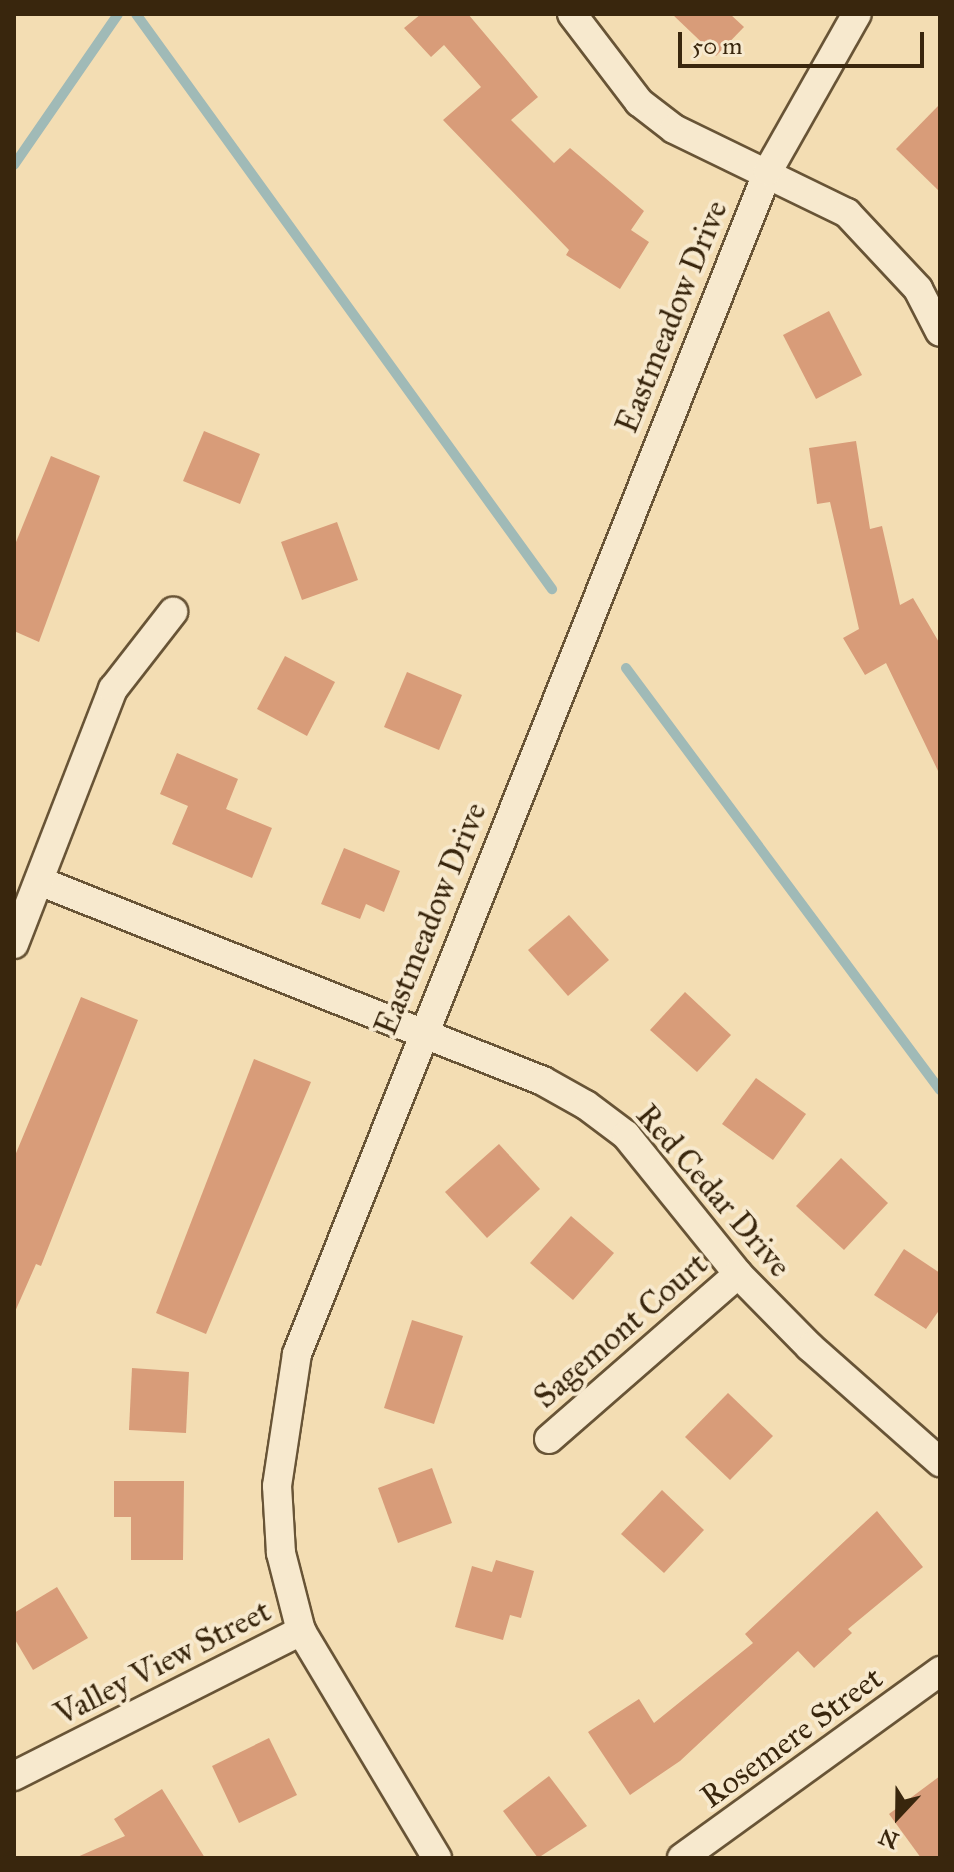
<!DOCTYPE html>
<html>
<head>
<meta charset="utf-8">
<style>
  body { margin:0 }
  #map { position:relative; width:954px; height:1872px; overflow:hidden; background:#f3ddb3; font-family:"IM FELL Great Primer",serif }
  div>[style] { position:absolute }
  .stream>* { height:10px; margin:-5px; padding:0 5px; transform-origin:5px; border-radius:5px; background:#a0bab7 }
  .building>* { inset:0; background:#d89c79 }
  .roads { filter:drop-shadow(2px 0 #685436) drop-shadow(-2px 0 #685436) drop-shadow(0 2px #685436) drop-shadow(0 -2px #685436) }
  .street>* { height:28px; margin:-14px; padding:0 14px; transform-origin:14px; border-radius:14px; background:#f7e9ce }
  span { translate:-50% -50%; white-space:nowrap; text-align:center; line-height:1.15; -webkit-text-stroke:8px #f7e9ce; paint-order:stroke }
  .street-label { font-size:32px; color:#39260d }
  .frame { position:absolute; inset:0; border:16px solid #39260d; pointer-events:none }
  .north { position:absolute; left:858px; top:1776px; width:80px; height:80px; -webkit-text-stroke:6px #f7e9ce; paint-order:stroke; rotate:202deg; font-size:22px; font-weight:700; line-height:32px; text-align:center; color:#39260d }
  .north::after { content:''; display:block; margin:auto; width:28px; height:36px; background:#39260d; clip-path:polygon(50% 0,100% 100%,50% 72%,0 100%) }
  .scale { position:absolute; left:678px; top:32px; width:246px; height:36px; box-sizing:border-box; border:4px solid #39260d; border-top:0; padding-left:10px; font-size:24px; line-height:28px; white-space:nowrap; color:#39260d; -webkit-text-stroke:6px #f7e9ce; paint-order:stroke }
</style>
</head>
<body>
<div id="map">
  <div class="stream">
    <i style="left:136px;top:14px;width:710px;rotate:54.12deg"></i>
    <i style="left:14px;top:165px;width:183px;rotate:-55.4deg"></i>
    <i style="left:626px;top:668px;width:526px;rotate:53.35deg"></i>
  </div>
  <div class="building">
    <i style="clip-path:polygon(421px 14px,468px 14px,538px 97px,511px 120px,554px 163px,570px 148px,644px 211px,631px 230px,649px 242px,620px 289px,566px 255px,569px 250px,443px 120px,481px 87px,444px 45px,431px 57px,404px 28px)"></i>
    <i style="clip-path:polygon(672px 14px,730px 14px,744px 27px,716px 56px)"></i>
    <i style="clip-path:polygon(940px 104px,940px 192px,896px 149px)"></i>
    <i style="clip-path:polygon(829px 311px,862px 375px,816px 399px,783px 335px)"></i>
    <i style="clip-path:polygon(204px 431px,260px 454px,240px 504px,183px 481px)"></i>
    <i style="clip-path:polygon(856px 441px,870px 529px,882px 526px,900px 605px,913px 598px,940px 644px,940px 775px,886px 663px,865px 675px,843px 638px,859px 629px,830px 502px,817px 504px,809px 448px)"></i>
    <i style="clip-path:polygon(51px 456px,100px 476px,39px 642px,14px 631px,14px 547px)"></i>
    <i style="clip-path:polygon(337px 522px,358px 580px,302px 600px,281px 542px)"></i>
    <i style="clip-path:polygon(285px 656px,335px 682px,307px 736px,257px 709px)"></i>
    <i style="clip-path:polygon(407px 672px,462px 695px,439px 750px,384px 727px)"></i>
    <i style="clip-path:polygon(177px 753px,238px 779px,226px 809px,272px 828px,252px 878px,172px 844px,188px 806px,160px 794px)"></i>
    <i style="clip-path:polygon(344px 848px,400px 871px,384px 912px,366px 904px,360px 919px,321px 904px)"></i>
    <i style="clip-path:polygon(569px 915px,609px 960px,568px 996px,528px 950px)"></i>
    <i style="clip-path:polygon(685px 992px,731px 1035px,697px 1072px,650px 1030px)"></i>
    <i style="clip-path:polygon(81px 997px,138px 1020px,41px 1266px,36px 1264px,14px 1314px,14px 1158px)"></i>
    <i style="clip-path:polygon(254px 1059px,311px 1082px,206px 1334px,156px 1313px)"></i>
    <i style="clip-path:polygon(756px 1078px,806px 1114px,773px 1160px,722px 1124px)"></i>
    <i style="clip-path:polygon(499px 1144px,540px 1189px,487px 1238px,445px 1192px)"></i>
    <i style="clip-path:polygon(841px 1158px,888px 1203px,844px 1250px,796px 1206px)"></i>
    <i style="clip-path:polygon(571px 1216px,614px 1253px,573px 1300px,530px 1263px)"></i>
    <i style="clip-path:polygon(904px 1249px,940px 1273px,940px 1309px,926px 1329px,874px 1295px)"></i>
    <i style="clip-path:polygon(412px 1320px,463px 1336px,434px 1424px,384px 1408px)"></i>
    <i style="clip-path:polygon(132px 1368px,189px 1372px,186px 1433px,129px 1430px)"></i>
    <i style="clip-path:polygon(728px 1393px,773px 1436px,730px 1480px,685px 1437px)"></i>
    <i style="clip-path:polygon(432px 1468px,452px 1523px,398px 1543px,378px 1488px)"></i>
    <i style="clip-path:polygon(114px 1481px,184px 1481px,183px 1560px,131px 1560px,131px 1517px,114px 1517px)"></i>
    <i style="clip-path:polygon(662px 1490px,704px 1530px,664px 1573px,621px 1534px)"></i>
    <i style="clip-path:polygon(877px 1511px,923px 1567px,848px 1629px,852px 1633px,814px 1668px,798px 1651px,680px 1761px,630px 1795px,588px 1732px,639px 1699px,654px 1723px,753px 1643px,745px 1634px)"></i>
    <i style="clip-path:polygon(496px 1560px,534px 1571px,521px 1618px,510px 1615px,503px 1640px,455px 1627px,472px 1566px,492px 1572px)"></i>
    <i style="clip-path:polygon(57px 1587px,88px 1638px,33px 1670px,14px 1638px,14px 1613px)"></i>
    <i style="clip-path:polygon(269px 1738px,297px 1795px,239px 1823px,212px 1766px)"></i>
    <i style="clip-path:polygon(549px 1776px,587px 1826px,538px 1858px,503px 1811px)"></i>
    <i style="clip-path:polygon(940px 1776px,940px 1858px,921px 1858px,889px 1814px)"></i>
    <i style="clip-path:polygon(162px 1789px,205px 1858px,75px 1858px,125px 1836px,114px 1819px)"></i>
  </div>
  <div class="roads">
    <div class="street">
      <i style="left:572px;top:14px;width:111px;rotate:52.7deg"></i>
      <i style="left:639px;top:102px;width:44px;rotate:37.6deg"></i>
      <i style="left:674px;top:129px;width:192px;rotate:25.9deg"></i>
      <i style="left:847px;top:213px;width:104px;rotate:46.9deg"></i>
      <i style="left:918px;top:289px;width:48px;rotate:62.9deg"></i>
      <i style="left:39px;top:881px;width:542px;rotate:21.64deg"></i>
      <i style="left:543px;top:1081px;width:49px;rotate:29.2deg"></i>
      <i style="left:586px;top:1105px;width:50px;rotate:36.9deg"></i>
      <i style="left:626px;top:1135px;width:179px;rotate:51.1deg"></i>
      <i style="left:738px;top:1274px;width:103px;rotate:45.4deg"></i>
      <i style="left:810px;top:1347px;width:174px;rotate:41.5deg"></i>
      <i style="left:14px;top:944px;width:274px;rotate:-68.8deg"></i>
      <i style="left:113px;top:689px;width:98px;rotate:-52.1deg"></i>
      <i style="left:549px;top:1439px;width:251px;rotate:-41.1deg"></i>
      <i style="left:14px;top:1776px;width:322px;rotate:-26.8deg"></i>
      <i style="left:437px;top:1858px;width:265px;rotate:-120.9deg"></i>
      <i style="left:301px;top:1631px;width:81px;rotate:-104.4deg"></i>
      <i style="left:281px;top:1553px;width:67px;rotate:-93.4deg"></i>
      <i style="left:277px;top:1486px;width:134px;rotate:-81.4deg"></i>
      <i style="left:297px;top:1354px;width:1273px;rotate:-68.29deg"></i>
      <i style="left:768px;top:171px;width:180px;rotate:-60.5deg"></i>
      <i style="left:682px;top:1858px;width:319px;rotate:-35.9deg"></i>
    </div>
  </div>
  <div class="street-label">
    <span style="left:672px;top:317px;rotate:-68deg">Eastmeadow Drive</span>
    <span style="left:431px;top:919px;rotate:-68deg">Eastmeadow Drive</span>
    <span style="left:713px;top:1191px;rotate:49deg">Red Cedar Drive</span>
    <span style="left:621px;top:1331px;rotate:-41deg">Sagemont Court</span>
    <span style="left:163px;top:1663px;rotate:-27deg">Valley View Street</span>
    <span style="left:792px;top:1738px;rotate:-36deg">Rosemere Street</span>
  </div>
  <div class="frame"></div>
  <div class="north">N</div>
  <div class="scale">50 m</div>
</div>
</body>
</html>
